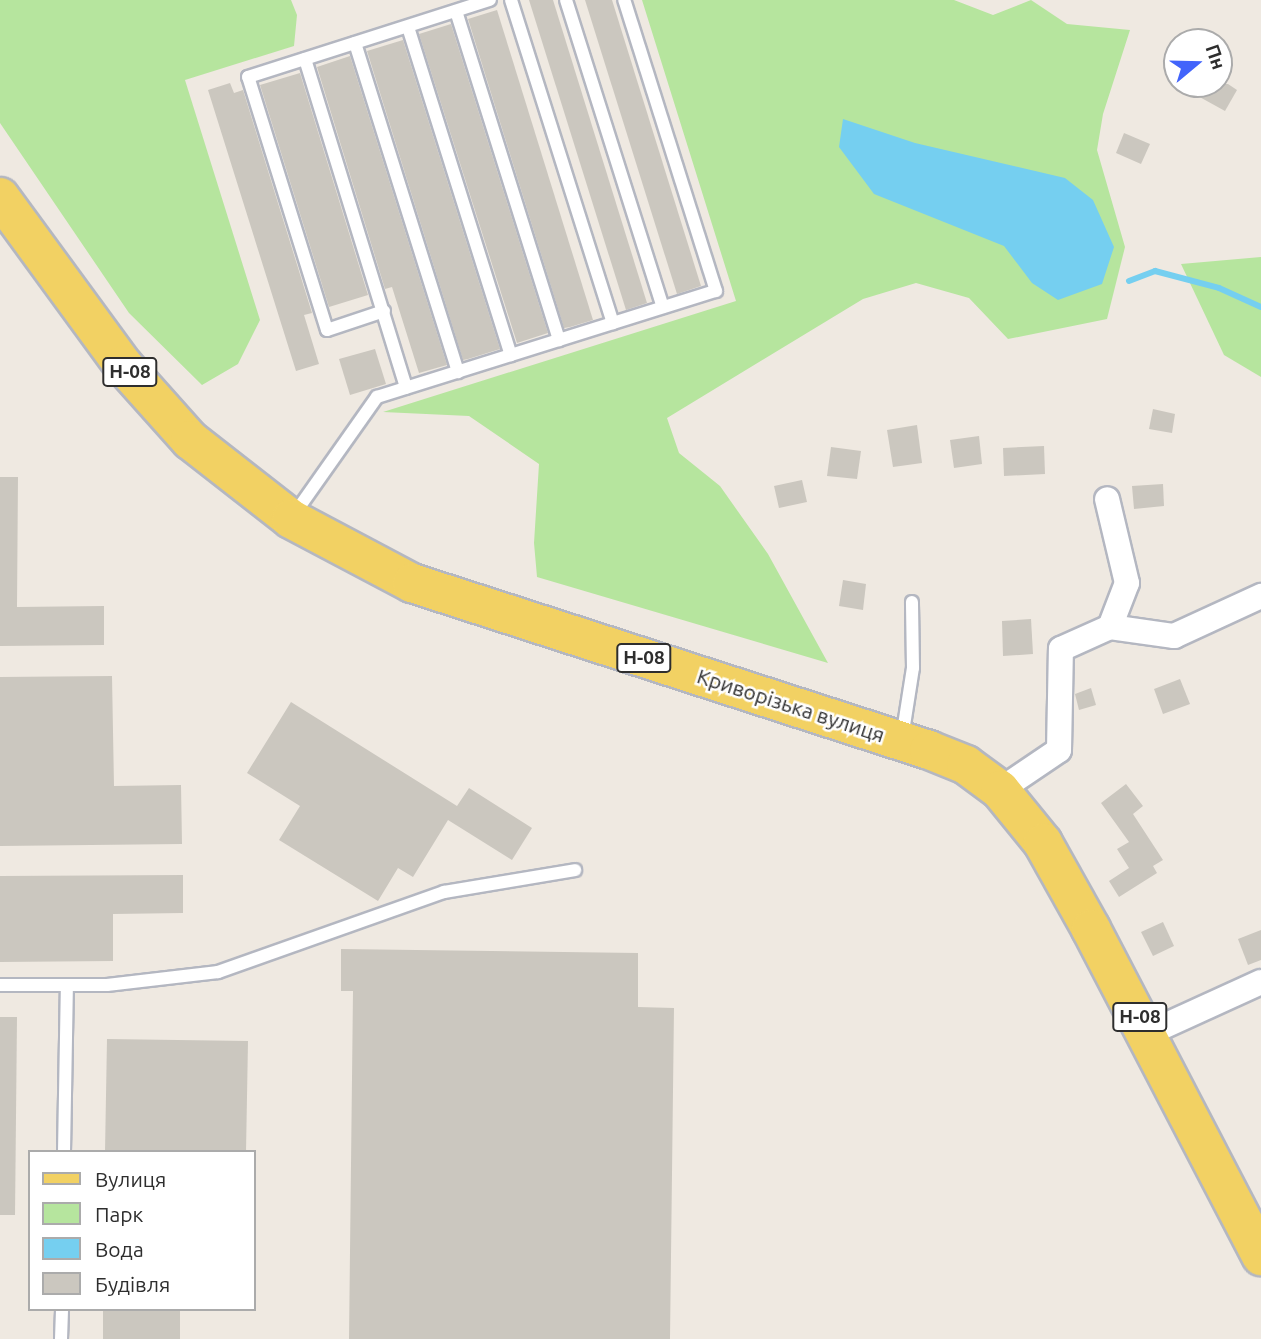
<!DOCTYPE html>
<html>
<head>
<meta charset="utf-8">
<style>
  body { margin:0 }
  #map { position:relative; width:1261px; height:1339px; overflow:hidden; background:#efe9e1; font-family:Ubuntu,sans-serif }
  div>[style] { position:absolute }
  .green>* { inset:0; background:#b6e59e }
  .water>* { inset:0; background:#75cff0 }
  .stream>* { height:6px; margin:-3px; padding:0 3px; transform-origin:3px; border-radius:3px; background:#75cff0 }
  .building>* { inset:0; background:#cbc7bf }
  .roads { filter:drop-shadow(2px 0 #b4b7c1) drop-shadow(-2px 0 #b4b7c1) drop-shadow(0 2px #b4b7c1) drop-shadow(0 -2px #b4b7c1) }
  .lane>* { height:12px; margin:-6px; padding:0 6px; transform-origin:6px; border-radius:6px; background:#fff }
  .street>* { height:24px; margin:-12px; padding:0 12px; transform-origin:12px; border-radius:12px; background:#fff }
  .primary>* { height:38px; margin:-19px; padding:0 19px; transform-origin:19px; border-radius:19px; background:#f2d163 }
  span { translate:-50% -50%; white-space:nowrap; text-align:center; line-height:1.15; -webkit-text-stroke:5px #fff; paint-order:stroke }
  .shield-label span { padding:2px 5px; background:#fff; border:2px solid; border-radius:5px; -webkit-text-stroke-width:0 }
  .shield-label { font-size:19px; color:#2e2e2e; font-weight:700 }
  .street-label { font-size:21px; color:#2e2e2e }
  .legend { position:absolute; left:28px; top:1150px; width:228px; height:161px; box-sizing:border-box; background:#fff; border:2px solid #ababab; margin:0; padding:9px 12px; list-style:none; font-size:21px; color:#2e2e2e }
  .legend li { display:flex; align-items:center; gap:14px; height:35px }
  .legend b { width:35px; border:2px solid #ababab }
  .north { position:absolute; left:1163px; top:28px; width:70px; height:70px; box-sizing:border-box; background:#fff; border:2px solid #ababab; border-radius:50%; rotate:71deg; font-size:19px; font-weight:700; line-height:28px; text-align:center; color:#2e2e2e }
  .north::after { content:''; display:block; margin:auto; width:24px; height:32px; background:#4264fb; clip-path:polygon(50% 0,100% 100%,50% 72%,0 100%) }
</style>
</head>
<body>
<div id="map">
  <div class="green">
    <i style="clip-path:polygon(0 0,291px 0,297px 15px,294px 46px,185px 80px,260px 320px,238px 364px,202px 385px,129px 313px,0 123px)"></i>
    <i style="clip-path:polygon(642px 0,954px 0,993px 15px,1031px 0,1067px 24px,1130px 30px,1103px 114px,1097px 150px,1125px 247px,1107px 319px,1008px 339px,969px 298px,916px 283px,863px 299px,667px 418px,679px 453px,720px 486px,768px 554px,828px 663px,537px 577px,534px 543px,539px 464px,469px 416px,383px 412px,736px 301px)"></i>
    <i style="clip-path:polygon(1261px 257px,1261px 377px,1224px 355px,1181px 264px)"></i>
  </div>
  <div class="water">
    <i style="clip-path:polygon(843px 119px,915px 143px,1065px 178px,1093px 200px,1114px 247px,1102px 284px,1058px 300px,1032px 283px,1004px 246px,874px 194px,839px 147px)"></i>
  </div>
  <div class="stream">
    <i style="left:1129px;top:281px;width:28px;rotate:-21deg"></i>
    <i style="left:1155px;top:271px;width:66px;rotate:14.9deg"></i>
    <i style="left:1219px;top:288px;width:46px;rotate:24.3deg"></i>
  </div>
  <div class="building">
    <i style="clip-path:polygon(529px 0,553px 0,647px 303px,626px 310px)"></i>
    <i style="clip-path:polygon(585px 0,612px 0,701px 286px,677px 294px)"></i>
    <i style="clip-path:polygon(497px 10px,593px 320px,570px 327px,564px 328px,468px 19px)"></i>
    <i style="clip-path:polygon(451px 24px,548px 333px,517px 343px,419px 34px)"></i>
    <i style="clip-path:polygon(403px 40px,500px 349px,468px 359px,463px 360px,367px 51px)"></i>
    <i style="clip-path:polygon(350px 56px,447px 365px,419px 373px,392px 287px,385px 289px,317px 67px)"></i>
    <i style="clip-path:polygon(300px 73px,368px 295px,329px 307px,260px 85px)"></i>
    <i style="clip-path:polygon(230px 83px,234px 93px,243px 90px,312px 313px,304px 315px,319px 364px,296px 371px,208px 90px)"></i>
    <i style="clip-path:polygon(1176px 84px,1228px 84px,1237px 90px,1225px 111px)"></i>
    <i style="clip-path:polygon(1124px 133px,1150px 144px,1141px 164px,1116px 153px)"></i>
    <i style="clip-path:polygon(375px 349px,386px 384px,350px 395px,339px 359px)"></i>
    <i style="clip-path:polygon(1153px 409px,1175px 414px,1172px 433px,1149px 429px)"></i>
    <i style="clip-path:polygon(917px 425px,922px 463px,893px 467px,887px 430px)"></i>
    <i style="clip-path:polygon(979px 436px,982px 464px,954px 468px,950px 440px)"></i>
    <i style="clip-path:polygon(1044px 446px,1045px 474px,1004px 476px,1003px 448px)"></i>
    <i style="clip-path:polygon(831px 447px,861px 451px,857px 479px,827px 476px)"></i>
    <i style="clip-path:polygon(0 477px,18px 477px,17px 607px,104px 606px,104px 645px,0 646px)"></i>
    <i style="clip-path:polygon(802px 480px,807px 502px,779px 508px,774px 486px)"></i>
    <i style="clip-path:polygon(1163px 484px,1164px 506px,1134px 509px,1132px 486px)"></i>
    <i style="clip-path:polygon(843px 580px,866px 584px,863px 610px,839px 606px)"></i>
    <i style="clip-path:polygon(1031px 619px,1033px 654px,1003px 656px,1002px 621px)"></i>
    <i style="clip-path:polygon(112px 676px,114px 786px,181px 785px,182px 844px,0 846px,0 677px)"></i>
    <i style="clip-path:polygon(1180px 679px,1190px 704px,1163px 714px,1154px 689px)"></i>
    <i style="clip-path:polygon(1091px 688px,1096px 705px,1079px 710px,1075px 694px)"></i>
    <i style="clip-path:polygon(291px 702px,457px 806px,469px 788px,532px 828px,512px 860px,448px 820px,413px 877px,398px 868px,378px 901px,279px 840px,300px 806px,247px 773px)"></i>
    <i style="clip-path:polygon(1126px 784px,1143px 806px,1133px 814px,1163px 860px,1153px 866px,1157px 873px,1119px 897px,1109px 881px,1129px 868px,1117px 849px,1129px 842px,1101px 803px)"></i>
    <i style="clip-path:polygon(183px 875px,183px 913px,113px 914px,113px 961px,0 962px,0 876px)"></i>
    <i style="clip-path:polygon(1163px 922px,1174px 946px,1153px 956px,1141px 932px)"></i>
    <i style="clip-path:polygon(1261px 930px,1261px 960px,1248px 965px,1238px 939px)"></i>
    <i style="clip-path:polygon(341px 949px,638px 953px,638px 1007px,674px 1008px,670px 1339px,349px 1339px,353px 991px,341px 991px)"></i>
    <i style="clip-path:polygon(0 1017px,17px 1017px,15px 1215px,0 1215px)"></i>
    <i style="clip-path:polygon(107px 1039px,248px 1041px,246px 1152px,105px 1152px)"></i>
    <i style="clip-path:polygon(103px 1309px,180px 1309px,180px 1339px,103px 1339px)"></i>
  </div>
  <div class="roads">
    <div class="lane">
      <i style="left:511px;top:0;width:339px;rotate:72.5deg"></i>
      <i style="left:566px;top:0;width:322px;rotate:72.5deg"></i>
      <i style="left:456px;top:11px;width:345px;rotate:72.6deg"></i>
      <i style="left:408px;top:27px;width:344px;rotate:72.6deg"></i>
      <i style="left:355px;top:43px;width:345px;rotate:72.6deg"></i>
      <i style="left:305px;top:59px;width:344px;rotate:72.9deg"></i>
      <i style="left:384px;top:311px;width:60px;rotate:161.6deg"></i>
      <i style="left:327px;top:330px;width:265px;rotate:-107.3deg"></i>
      <i style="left:248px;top:77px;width:254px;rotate:-17.7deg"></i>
      <i style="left:293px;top:516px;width:146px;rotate:-54.8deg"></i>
      <i style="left:377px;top:397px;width:355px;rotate:-17.4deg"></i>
      <i style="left:716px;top:291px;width:305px;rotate:-107.5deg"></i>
      <i style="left:902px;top:738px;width:71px;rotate:-81.1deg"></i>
      <i style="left:913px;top:668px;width:66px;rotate:-90.9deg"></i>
      <i style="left:0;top:985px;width:107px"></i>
      <i style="left:107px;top:985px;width:112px;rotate:-6.7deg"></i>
      <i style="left:218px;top:972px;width:240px;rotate:-19.5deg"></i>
      <i style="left:444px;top:892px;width:133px;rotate:-9.5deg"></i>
      <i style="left:64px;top:1152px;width:167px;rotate:-89deg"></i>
      <i style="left:61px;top:1339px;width:30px;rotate:-88deg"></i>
    </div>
    <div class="street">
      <i style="left:1110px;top:627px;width:65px;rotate:8deg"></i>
      <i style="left:1174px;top:636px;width:96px;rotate:-24.7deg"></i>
      <i style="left:1000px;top:790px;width:71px;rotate:-34.1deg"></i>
      <i style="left:1059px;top:750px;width:101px;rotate:-88.9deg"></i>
      <i style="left:1061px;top:649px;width:54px;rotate:-24.2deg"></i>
      <i style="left:1110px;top:627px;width:47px;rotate:-68.9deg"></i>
      <i style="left:1127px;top:583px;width:86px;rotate:-103.4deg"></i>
      <i style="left:1149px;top:1033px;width:123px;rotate:-24.5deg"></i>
    </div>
    <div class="primary">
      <i style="left:0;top:197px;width:208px;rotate:53.8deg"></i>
      <i style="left:123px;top:365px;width:101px;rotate:48.2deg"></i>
      <i style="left:190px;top:440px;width:128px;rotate:38deg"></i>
      <i style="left:291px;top:519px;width:137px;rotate:27.9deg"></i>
      <i style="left:412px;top:583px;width:543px;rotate:17.9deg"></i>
      <i style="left:929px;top:750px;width:40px;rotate:22deg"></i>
      <i style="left:966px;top:765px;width:42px;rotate:36.3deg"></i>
      <i style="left:1000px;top:790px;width:68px;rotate:50.9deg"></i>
      <i style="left:1043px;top:843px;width:98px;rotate:60.8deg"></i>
      <i style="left:1091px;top:929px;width:369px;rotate:62.5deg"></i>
    </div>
  </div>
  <div class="shield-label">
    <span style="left:130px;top:372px">Н-08</span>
    <span style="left:644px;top:658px">Н-08</span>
    <span style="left:1140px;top:1017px">Н-08</span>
  </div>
  <div class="street-label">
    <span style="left:791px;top:705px;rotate:18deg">Криворізька вулиця</span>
  </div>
  <ul class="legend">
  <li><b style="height:9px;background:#f2d163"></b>Вулиця</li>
  <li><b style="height:19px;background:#b6e59e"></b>Парк</li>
  <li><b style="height:19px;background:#75cff0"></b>Вода</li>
  <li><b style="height:19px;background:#cbc7bf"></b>Будівля</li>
  </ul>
  <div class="north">Пн</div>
</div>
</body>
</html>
